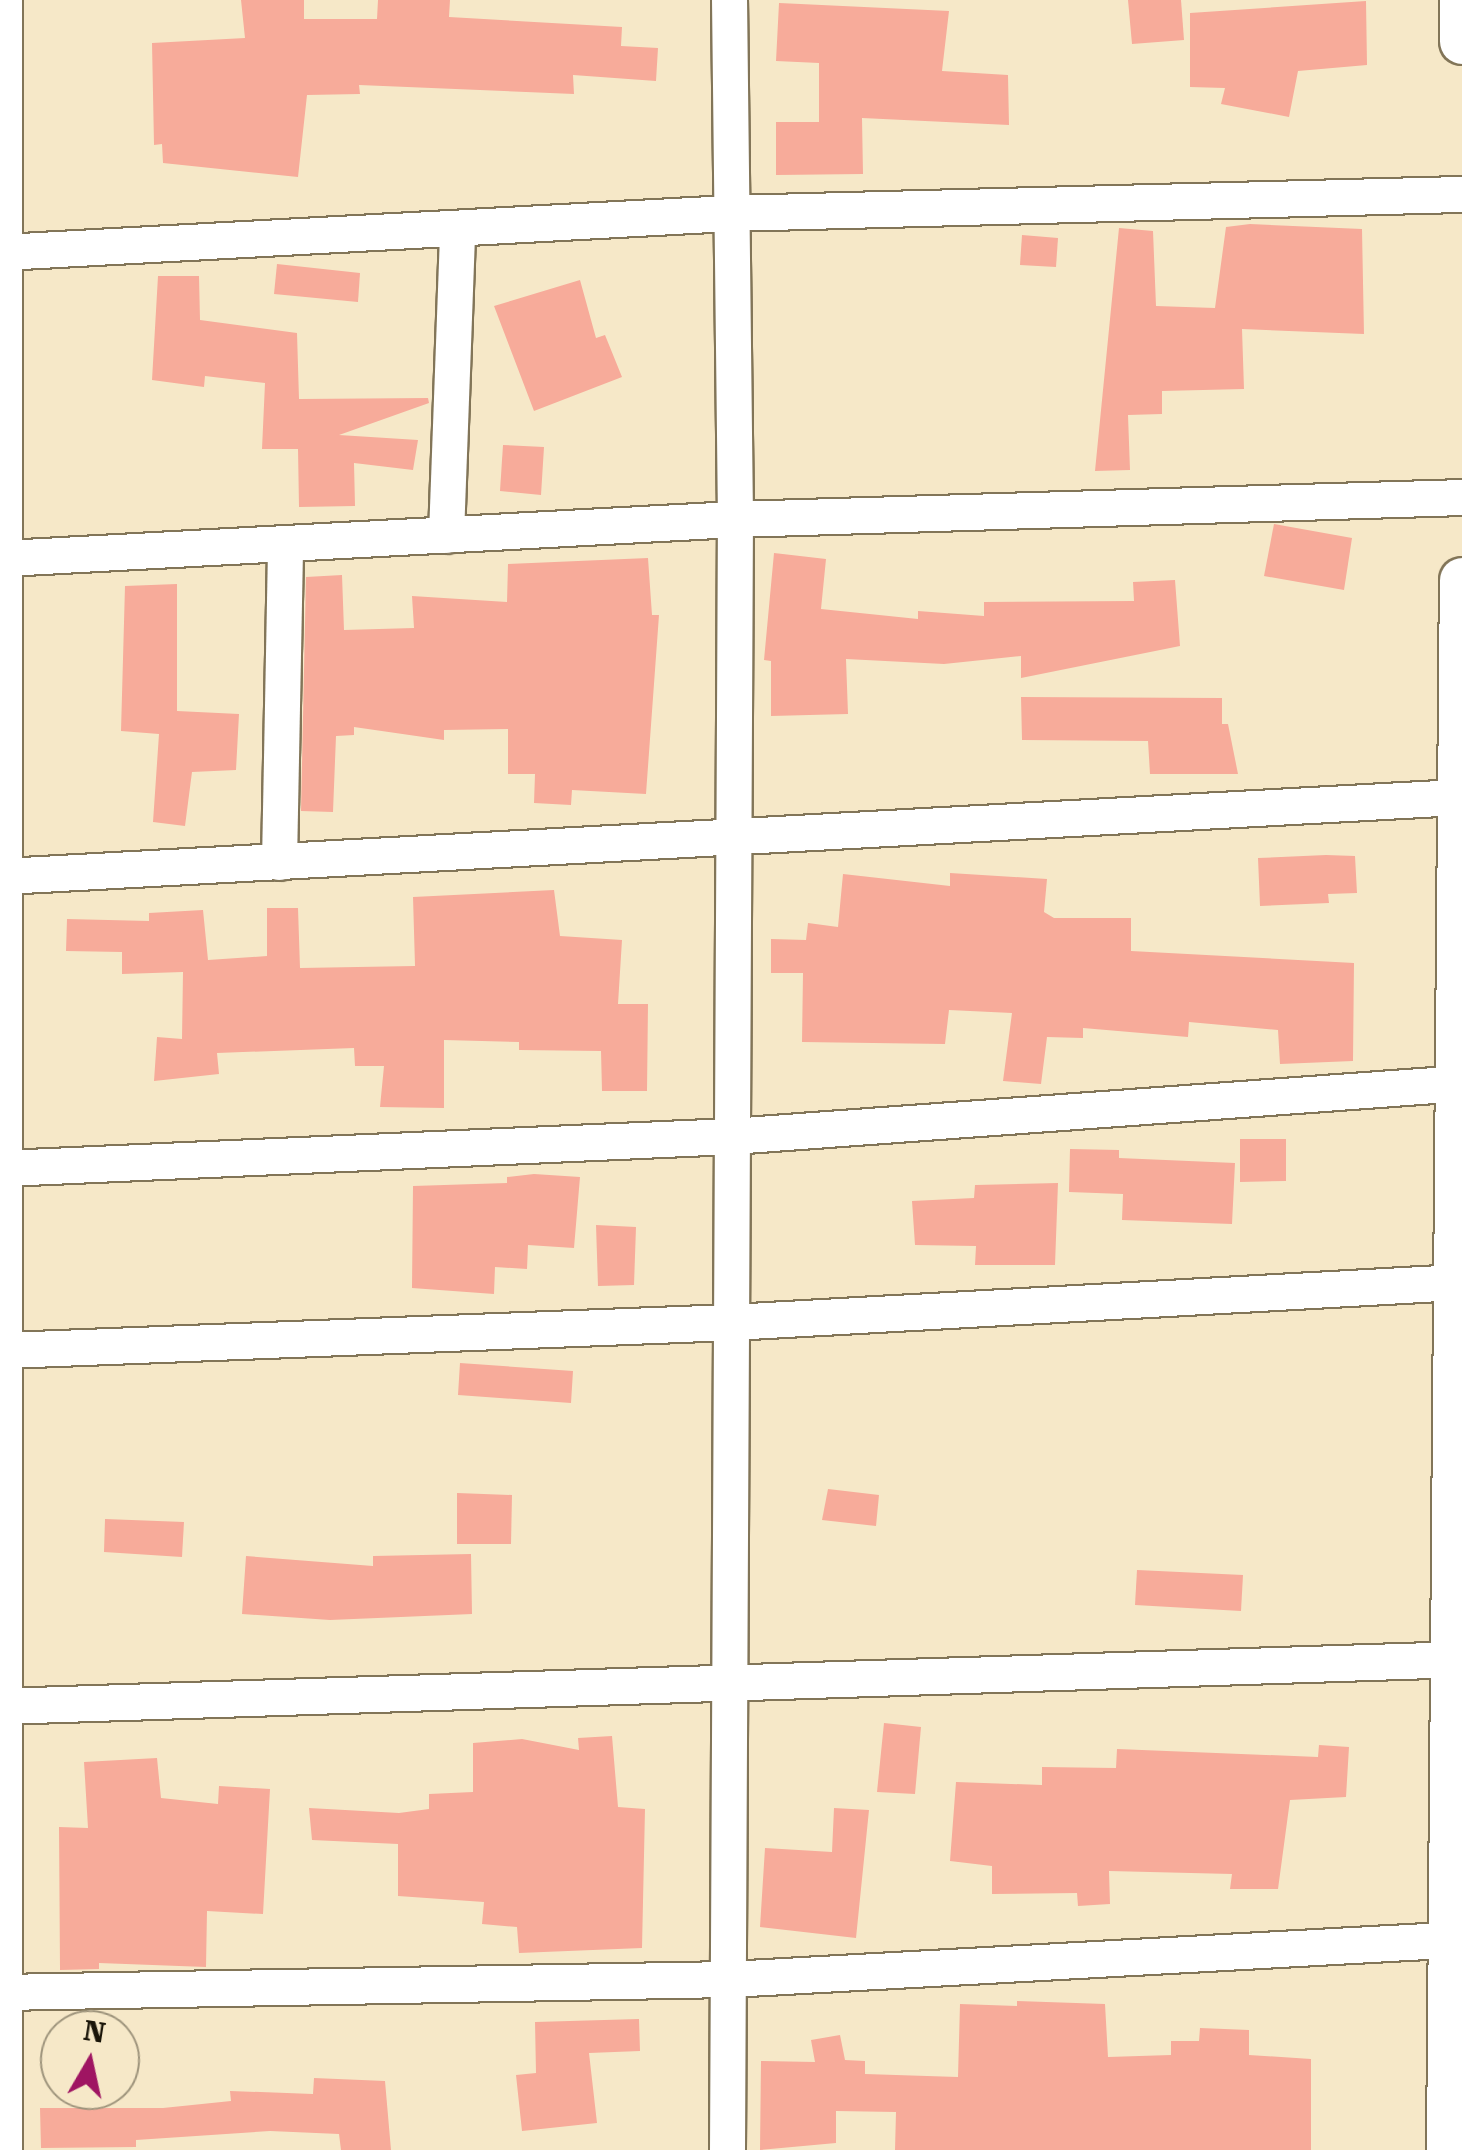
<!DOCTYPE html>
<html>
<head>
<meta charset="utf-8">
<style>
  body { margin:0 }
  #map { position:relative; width:1462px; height:2150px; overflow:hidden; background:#f6e8c8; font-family:"Roboto Serif",serif }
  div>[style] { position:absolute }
  .building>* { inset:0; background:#f7ab9a }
  .roads { filter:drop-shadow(2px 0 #827558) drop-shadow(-2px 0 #827558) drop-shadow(0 2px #827558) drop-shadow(0 -2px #827558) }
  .minor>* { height:35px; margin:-17.5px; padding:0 17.5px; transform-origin:17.5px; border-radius:17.5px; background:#fff }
  .tertiary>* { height:45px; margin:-22.5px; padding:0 22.5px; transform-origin:22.5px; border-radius:22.5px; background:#fff }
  span { translate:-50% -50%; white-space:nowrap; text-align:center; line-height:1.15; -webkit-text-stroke:8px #f6e8c8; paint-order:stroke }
  .north { position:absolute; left:40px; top:2010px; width:100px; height:100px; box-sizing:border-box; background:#f6e8c8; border:2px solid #9e947c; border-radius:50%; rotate:9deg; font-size:28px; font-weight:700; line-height:40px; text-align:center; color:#1a1509 }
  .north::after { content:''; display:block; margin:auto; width:35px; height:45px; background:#9f1562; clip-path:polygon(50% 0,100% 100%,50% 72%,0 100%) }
</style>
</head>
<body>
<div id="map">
  <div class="building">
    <i style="clip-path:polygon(241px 0,304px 0,304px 19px,377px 19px,378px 0,450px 0,449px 17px,622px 27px,621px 46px,658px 48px,656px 81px,573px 75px,574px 94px,359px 85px,360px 94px,307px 95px,298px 177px,163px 163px,162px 144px,154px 145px,152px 43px,245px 38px)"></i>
    <i style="clip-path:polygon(1128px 0,1181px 0,1184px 40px,1132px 44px)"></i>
    <i style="clip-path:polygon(1366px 1px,1367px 65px,1298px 71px,1289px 117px,1221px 104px,1225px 88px,1190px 87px,1190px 13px)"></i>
    <i style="clip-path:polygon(779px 3px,949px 11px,942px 71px,1008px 75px,1009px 125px,862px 118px,863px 174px,776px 175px,776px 122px,819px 122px,819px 63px,776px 61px)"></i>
    <i style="clip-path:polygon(1250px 224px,1362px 229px,1364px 334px,1242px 329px,1244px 389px,1162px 391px,1162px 414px,1128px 415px,1130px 470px,1095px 471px,1119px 228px,1153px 231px,1156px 306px,1215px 308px,1226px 227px)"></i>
    <i style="clip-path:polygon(1022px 235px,1058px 238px,1056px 267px,1020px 265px)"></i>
    <i style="clip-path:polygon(277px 264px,360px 273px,358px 302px,274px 294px)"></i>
    <i style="clip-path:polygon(158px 276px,199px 276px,200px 320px,297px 333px,299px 399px,428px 398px,429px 403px,339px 435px,418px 440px,413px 470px,354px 463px,355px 506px,299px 507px,298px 449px,262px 449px,265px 383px,205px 376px,204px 387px,152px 380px)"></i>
    <i style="clip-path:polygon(580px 280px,596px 338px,605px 335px,622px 377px,534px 411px,494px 306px)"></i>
    <i style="clip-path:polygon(503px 445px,544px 447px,541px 495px,500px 491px)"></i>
    <i style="clip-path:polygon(1274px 524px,1352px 538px,1344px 590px,1264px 576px)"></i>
    <i style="clip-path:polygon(774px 553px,826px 559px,821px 609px,918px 619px,918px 611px,984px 616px,984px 602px,1134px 601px,1133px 582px,1175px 580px,1180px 646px,1021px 678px,1021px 656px,944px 664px,846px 659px,848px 714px,771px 716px,771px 661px,764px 660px)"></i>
    <i style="clip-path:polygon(648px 558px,652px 615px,659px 615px,646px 794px,572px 790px,571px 805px,534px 803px,535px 774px,508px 774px,508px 729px,444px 730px,444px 740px,354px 727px,354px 735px,336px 736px,333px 812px,301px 811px,306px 577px,342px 575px,344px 630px,414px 628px,412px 596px,507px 602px,508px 564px)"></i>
    <i style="clip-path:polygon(177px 584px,177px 711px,239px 714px,236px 770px,192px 772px,185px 826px,153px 822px,159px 734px,121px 731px,125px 586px)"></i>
    <i style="clip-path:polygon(1021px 697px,1222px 698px,1222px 724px,1228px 724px,1238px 774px,1150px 774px,1148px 741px,1022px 740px)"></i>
    <i style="clip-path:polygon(1326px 855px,1355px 856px,1357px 893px,1328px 894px,1329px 903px,1260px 906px,1258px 858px)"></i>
    <i style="clip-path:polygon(950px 873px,1047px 879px,1044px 912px,1054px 918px,1131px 918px,1131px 951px,1354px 963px,1353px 1061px,1280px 1064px,1278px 1030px,1189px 1022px,1188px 1037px,1083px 1028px,1083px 1038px,1047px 1037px,1041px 1084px,1003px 1081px,1012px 1013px,949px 1010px,945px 1044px,802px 1042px,803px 973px,771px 973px,771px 939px,806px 940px,808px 923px,838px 927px,843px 874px,950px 886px)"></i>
    <i style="clip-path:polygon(554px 890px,560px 936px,622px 940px,618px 1004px,648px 1004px,647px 1091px,602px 1091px,601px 1051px,519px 1050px,519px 1042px,444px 1040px,444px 1108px,380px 1107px,384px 1066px,355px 1066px,354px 1048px,217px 1053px,219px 1074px,154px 1081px,157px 1037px,182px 1039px,183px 972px,122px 974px,122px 952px,66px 951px,67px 919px,149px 921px,149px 913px,203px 910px,208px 960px,267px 956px,267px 908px,298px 908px,300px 968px,415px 966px,413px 897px)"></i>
    <i style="clip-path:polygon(1240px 1139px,1286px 1139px,1286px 1181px,1240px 1182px)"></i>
    <i style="clip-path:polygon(1070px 1149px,1119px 1150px,1119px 1158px,1235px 1163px,1232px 1224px,1122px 1220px,1123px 1194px,1069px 1192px)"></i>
    <i style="clip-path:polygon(534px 1174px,580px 1177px,574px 1248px,528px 1245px,527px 1269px,495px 1267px,494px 1294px,412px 1288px,413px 1186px,507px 1183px,507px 1177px)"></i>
    <i style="clip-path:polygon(1058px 1183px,1055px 1265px,975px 1265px,976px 1246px,915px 1245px,912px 1201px,974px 1198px,975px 1185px)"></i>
    <i style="clip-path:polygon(596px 1225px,636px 1227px,634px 1285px,598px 1286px)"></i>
    <i style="clip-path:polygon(460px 1363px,573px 1371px,571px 1403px,458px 1395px)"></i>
    <i style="clip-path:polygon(828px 1489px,879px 1495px,876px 1526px,822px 1520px)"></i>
    <i style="clip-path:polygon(457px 1493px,512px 1495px,511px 1544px,457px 1544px)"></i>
    <i style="clip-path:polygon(105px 1519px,184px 1522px,182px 1557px,104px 1552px)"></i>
    <i style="clip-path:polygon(471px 1554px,472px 1614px,330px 1620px,242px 1614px,246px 1556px,373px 1566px,373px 1556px)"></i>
    <i style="clip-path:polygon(1137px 1570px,1243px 1575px,1241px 1611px,1135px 1605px)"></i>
    <i style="clip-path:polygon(884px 1723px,921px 1727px,915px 1794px,877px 1792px)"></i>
    <i style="clip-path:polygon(612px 1736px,618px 1807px,645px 1809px,642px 1948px,519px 1953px,517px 1927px,482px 1924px,484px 1902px,398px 1896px,398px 1844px,312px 1840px,309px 1808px,399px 1813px,429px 1809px,429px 1794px,473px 1792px,473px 1743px,522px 1739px,579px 1750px,578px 1738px)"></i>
    <i style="clip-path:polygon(1319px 1745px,1349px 1747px,1346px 1797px,1290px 1800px,1278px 1889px,1230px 1889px,1232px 1874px,1109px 1871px,1110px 1904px,1078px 1906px,1077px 1893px,992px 1894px,992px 1866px,950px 1861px,956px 1782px,1042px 1785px,1042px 1767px,1116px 1768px,1117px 1749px,1318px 1757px)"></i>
    <i style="clip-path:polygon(157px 1758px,161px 1798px,218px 1804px,219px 1786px,270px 1789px,263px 1914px,207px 1911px,206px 1967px,99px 1963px,99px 1969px,60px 1970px,59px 1827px,88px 1828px,84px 1762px)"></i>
    <i style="clip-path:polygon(834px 1808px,869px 1810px,856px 1938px,760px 1927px,765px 1848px,832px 1852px)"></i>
    <i style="clip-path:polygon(1017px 2001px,1105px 2004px,1108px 2057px,1171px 2055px,1171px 2041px,1199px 2041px,1200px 2028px,1249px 2030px,1249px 2055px,1311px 2059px,1311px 2150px,895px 2150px,896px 2112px,836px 2111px,836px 2143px,760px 2150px,761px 2061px,815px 2062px,811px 2040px,840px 2035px,845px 2060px,865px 2061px,865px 2074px,958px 2077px,960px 2004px,1017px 2006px)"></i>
    <i style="clip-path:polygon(639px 2019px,640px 2051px,589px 2053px,597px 2123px,522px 2131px,516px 2075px,536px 2073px,535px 2022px)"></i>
    <i style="clip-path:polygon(314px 2078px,385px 2081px,391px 2150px,341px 2150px,339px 2134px,270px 2131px,136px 2140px,136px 2147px,41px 2148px,40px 2108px,163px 2108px,231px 2101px,230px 2091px,313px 2094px)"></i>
  </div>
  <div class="roads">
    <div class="minor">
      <i style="left:2px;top:252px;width:729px;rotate:-3.07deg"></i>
      <i style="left:730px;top:213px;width:732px;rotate:-1.49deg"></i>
      <i style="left:446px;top:535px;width:307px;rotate:-87.9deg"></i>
      <i style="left:5px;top:558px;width:731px;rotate:-3.06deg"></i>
      <i style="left:735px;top:519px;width:727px;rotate:-1.73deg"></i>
      <i style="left:279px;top:862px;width:319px;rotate:-88.9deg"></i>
      <i style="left:4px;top:876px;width:1458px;rotate:-3.11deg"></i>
      <i style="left:4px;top:1168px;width:728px;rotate:-2.52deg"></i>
      <i style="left:731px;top:1136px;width:733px;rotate:-4.15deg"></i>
      <i style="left:6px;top:1350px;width:726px;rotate:-2.21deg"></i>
      <i style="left:731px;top:1322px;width:728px;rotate:-3.15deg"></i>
      <i style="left:0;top:1706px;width:1463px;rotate:-1.84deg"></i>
      <i style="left:0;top:1992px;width:729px;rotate:-1.02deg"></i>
      <i style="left:729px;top:1979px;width:734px;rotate:-3.12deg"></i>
      <i style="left:4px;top:2150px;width:2150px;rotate:-90deg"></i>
      <i style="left:727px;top:2150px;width:1631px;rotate:-89.72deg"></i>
      <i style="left:735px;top:519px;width:519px;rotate:-90.66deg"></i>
    </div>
    <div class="tertiary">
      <i style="left:1462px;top:0;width:41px;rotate:90deg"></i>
      <i style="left:1449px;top:2150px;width:1570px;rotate:-89.53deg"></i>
    </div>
  </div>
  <div class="north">N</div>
</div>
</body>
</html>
